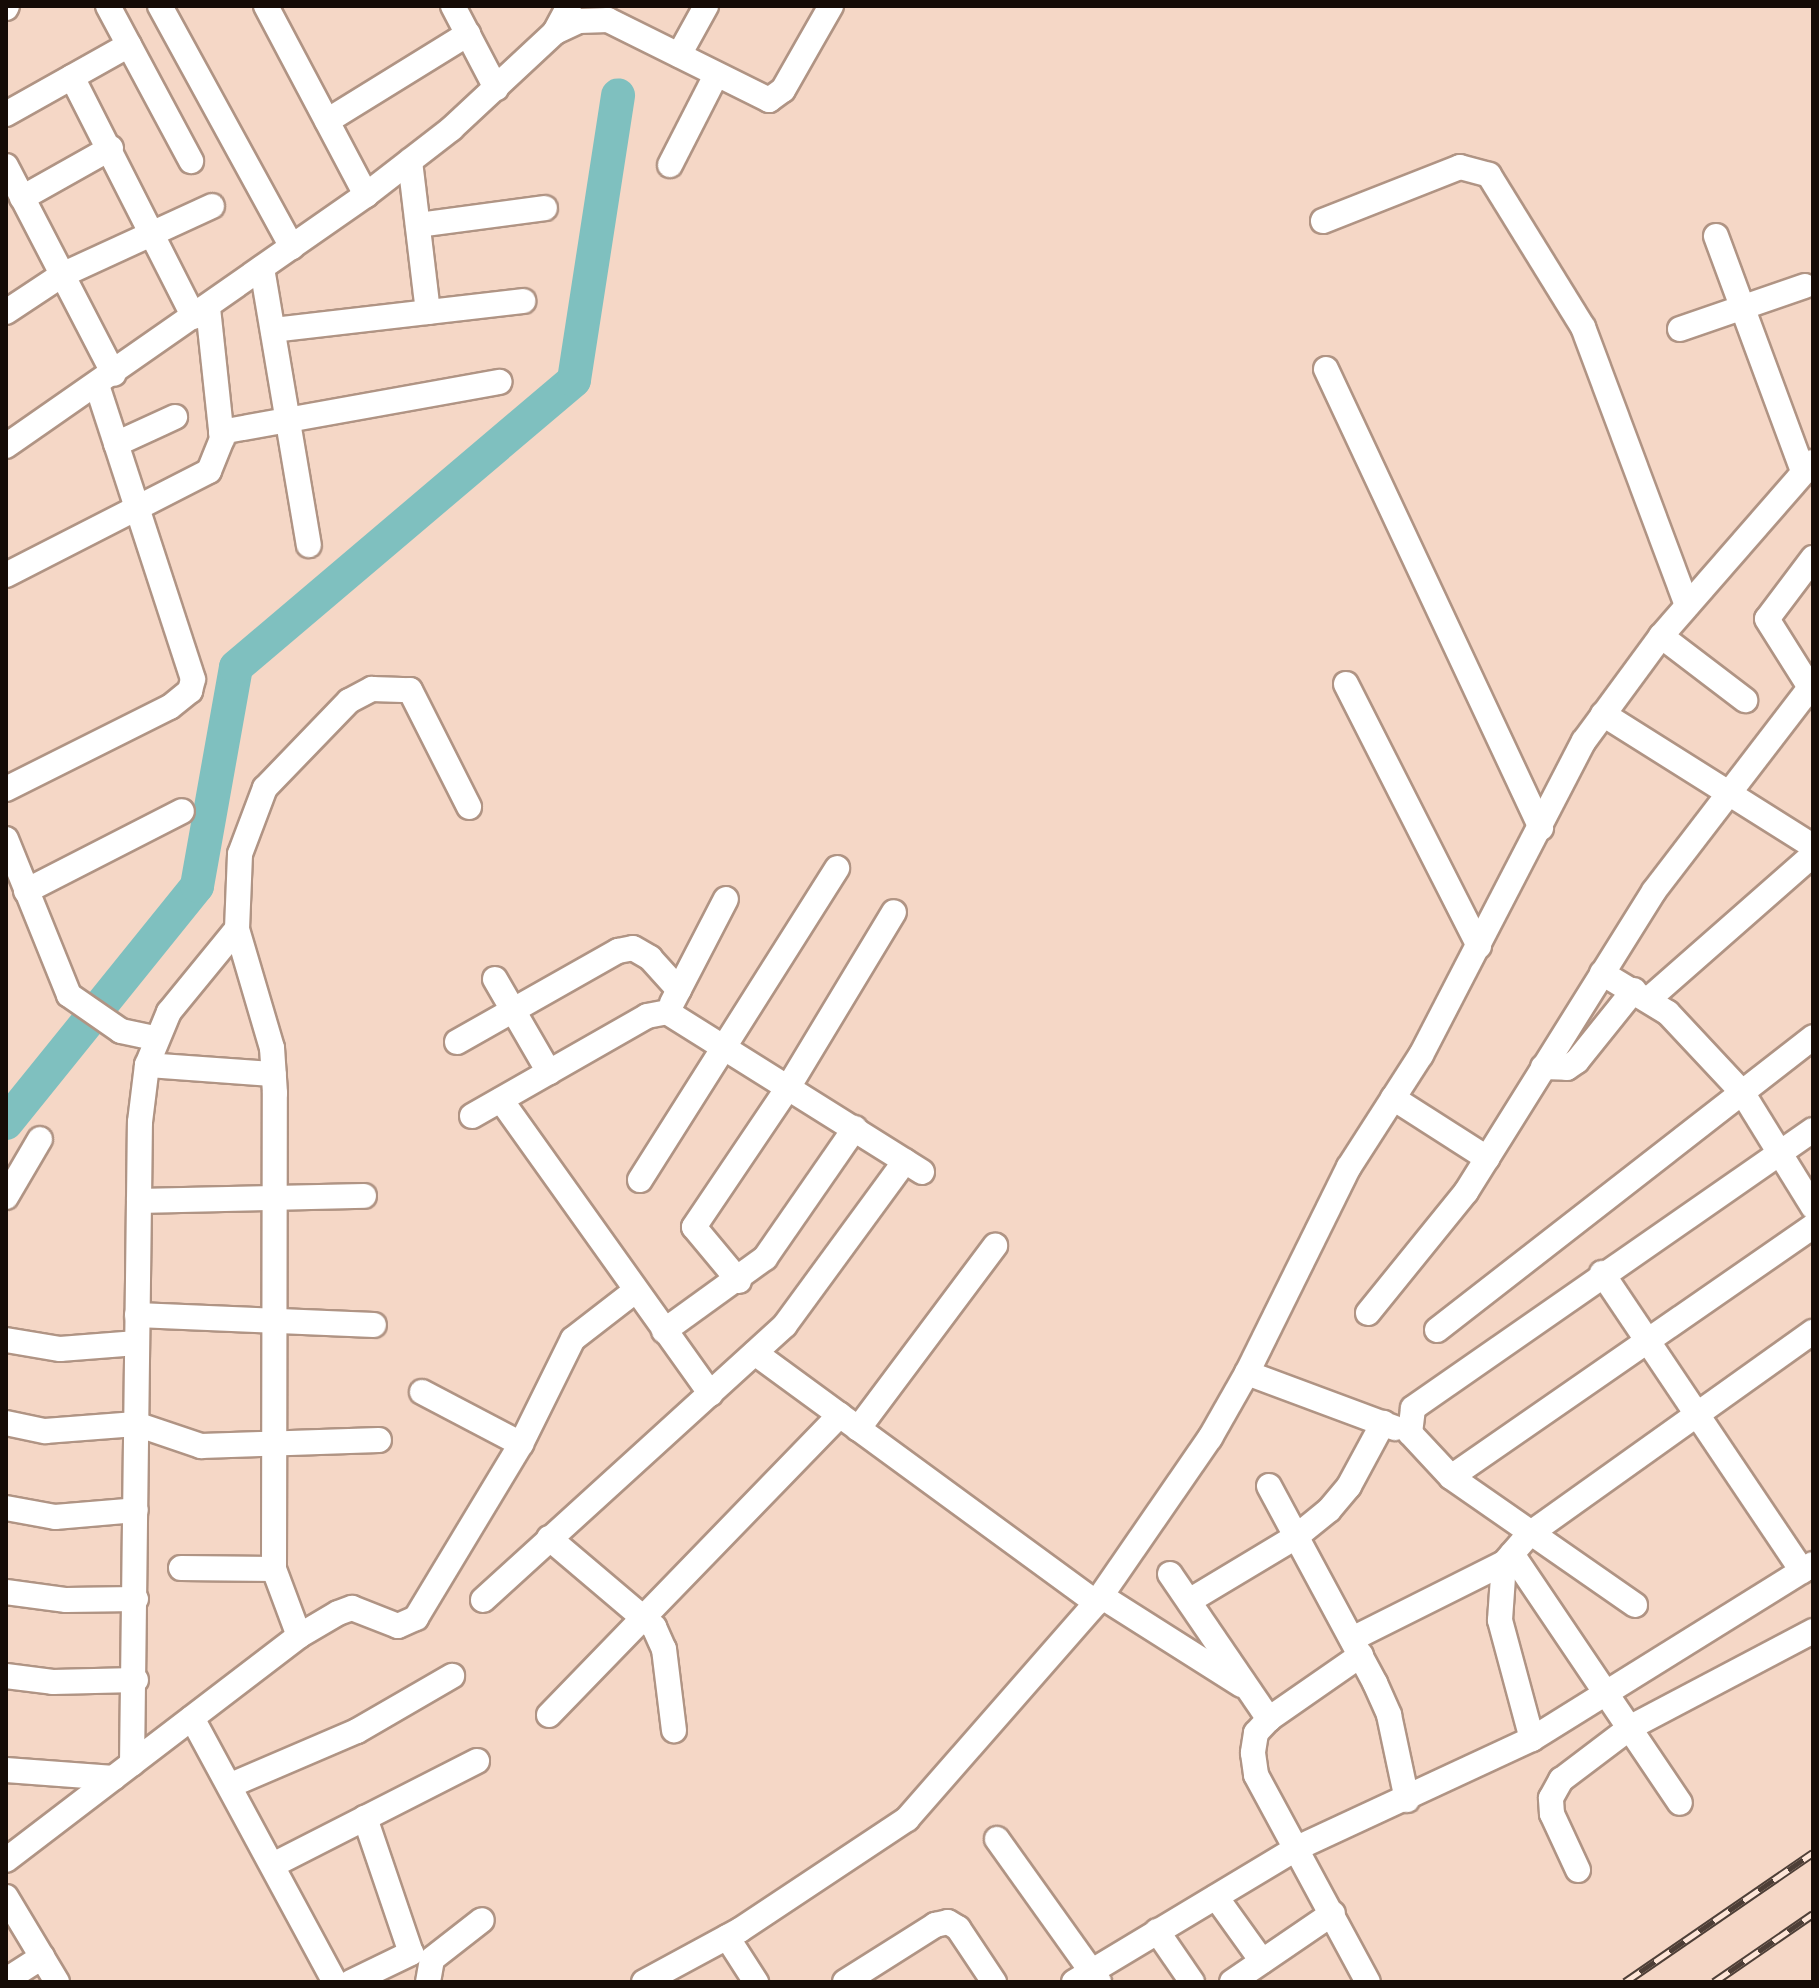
<!DOCTYPE html>
<html>
<head>
<meta charset="utf-8">
<style>
  body { margin:0 }
  #map { position:relative; width:1819px; height:1988px; overflow:hidden; background:#f5d7c6; font-family:"Fira Sans",sans-serif }
  div>[style] { position:absolute }
  .river>* { height:34px; margin:-17px; padding:0 17px; transform-origin:17px; border-radius:17px; background:#7fc0bf }
  .roads { filter:drop-shadow(2px 0 #b09484) drop-shadow(-2px 0 #b09484) drop-shadow(0 2px #b09484) drop-shadow(0 -2px #b09484) }
  .minor>* { height:24px; margin:-12px; padding:0 12px; transform-origin:12px; border-radius:12px; background:#fff }
  .rail>* { height:9px; margin-top:-4.5px; transform-origin:0; background:repeating-linear-gradient(90deg,#fee6d8 0 18px,#4e3f37 0 36px); box-sizing:border-box; border-block:2px solid #4e3f37 }
  span { translate:-50% -50%; white-space:nowrap; text-align:center; line-height:1.15; -webkit-text-stroke:8px #fee6d8; paint-order:stroke }
  .frame { position:absolute; inset:0; border:8px solid #150b06; pointer-events:none }
</style>
</head>
<body>
<div id="map">
  <div class="river">
    <i style="left:6px;top:1123px;width:304px;rotate:-51.1deg"></i>
    <i style="left:197px;top:886px;width:222px;rotate:-79.9deg"></i>
    <i style="left:236px;top:667px;width:443px;rotate:-40.3deg"></i>
    <i style="left:574px;top:380px;width:288px;rotate:-81.2deg"></i>
  </div>
  <div class="roads">
    <div class="minor">
      <i style="left:108px;top:6px;width:176px;rotate:61.8deg"></i>
      <i style="left:160px;top:6px;width:275px;rotate:61.3deg"></i>
      <i style="left:266px;top:6px;width:214px;rotate:62.1deg"></i>
      <i style="left:453px;top:6px;width:93px;rotate:62.3deg"></i>
      <i style="left:6px;top:8px;width:2px;rotate:-63deg"></i>
      <i style="left:555px;top:32px;width:26px;rotate:-25deg"></i>
      <i style="left:579px;top:21px;width:29px;rotate:-2deg"></i>
      <i style="left:608px;top:20px;width:180px;rotate:26.4deg"></i>
      <i style="left:769px;top:100px;width:17px;rotate:-36deg"></i>
      <i style="left:783px;top:90px;width:97px;rotate:-60.3deg"></i>
      <i style="left:679px;top:55px;width:56px;rotate:-61.1deg"></i>
      <i style="left:72px;top:77px;width:269px;rotate:63.1deg"></i>
      <i style="left:6px;top:114px;width:141px;rotate:-29.3deg"></i>
      <i style="left:327px;top:121px;width:166px;rotate:-31.7deg"></i>
      <i style="left:410px;top:161px;width:152px;rotate:83.2deg"></i>
      <i style="left:670px;top:165px;width:101px;rotate:-62.9deg"></i>
      <i style="left:6px;top:166px;width:234px;rotate:62.6deg"></i>
      <i style="left:22px;top:198px;width:102px;rotate:-29.3deg"></i>
      <i style="left:1323px;top:221px;width:147px;rotate:-21.5deg"></i>
      <i style="left:1460px;top:167px;width:30px;rotate:15deg"></i>
      <i style="left:1489px;top:175px;width:179px;rotate:58.3deg"></i>
      <i style="left:1583px;top:327px;width:297px;rotate:69.5deg"></i>
      <i style="left:418px;top:225px;width:128px;rotate:-7.6deg"></i>
      <i style="left:1716px;top:236px;width:251px;rotate:69.7deg"></i>
      <i style="left:262px;top:268px;width:281px;rotate:80.4deg"></i>
      <i style="left:6px;top:312px;width:67px;rotate:-33.5deg"></i>
      <i style="left:62px;top:275px;width:165px;rotate:-24.7deg"></i>
      <i style="left:1680px;top:329px;width:132px;rotate:-19deg"></i>
      <i style="left:273px;top:330px;width:252px;rotate:-6.6deg"></i>
      <i style="left:1326px;top:369px;width:507px;rotate:64.9deg"></i>
      <i style="left:221px;top:432px;width:283px;rotate:-10.2deg"></i>
      <i style="left:116px;top:444px;width:65px;rotate:-24.6deg"></i>
      <i style="left:6px;top:446px;width:439px;rotate:-34.9deg"></i>
      <i style="left:366px;top:195px;width:108px;rotate:-37.8deg"></i>
      <i style="left:451px;top:129px;width:142px;rotate:-43deg"></i>
      <i style="left:555px;top:32px;width:30px;rotate:-62deg"></i>
      <i style="left:1813px;top:558px;width:76px;rotate:127deg"></i>
      <i style="left:1767px;top:619px;width:86px;rotate:57.8deg"></i>
      <i style="left:6px;top:575px;width:228px;rotate:-27.1deg"></i>
      <i style="left:209px;top:471px;width:35px;rotate:-68deg"></i>
      <i style="left:222px;top:439px;width:133px;rotate:-96.1deg"></i>
      <i style="left:1661px;top:636px;width:106px;rotate:37.3deg"></i>
      <i style="left:1346px;top:684px;width:294px;rotate:63.1deg"></i>
      <i style="left:1603px;top:714px;width:248px;rotate:32.2deg"></i>
      <i style="left:6px;top:789px;width:183px;rotate:-26.6deg"></i>
      <i style="left:170px;top:707px;width:26px;rotate:-39deg"></i>
      <i style="left:190px;top:691px;width:12px;rotate:-76deg"></i>
      <i style="left:193px;top:679px;width:308px;rotate:-108.1deg"></i>
      <i style="left:6px;top:839px;width:168px;rotate:68deg"></i>
      <i style="left:69px;top:995px;width:63px;rotate:34.7deg"></i>
      <i style="left:121px;top:1031px;width:35px;rotate:12deg"></i>
      <i style="left:26px;top:891px;width:175px;rotate:-27.1deg"></i>
      <i style="left:1602px;top:973px;width:77px;rotate:31.2deg"></i>
      <i style="left:1668px;top:1013px;width:108px;rotate:46.9deg"></i>
      <i style="left:1742px;top:1092px;width:135px;rotate:58.3deg"></i>
      <i style="left:495px;top:979px;width:108px;rotate:59.9deg"></i>
      <i style="left:1650px;top:998px;width:217px;rotate:-41.3deg"></i>
      <i style="left:672px;top:1003px;width:117px;rotate:-62.6deg"></i>
      <i style="left:457px;top:1042px;width:185px;rotate:-29.5deg"></i>
      <i style="left:618px;top:951px;width:15px;rotate:-11deg"></i>
      <i style="left:633px;top:948px;width:20px;rotate:30deg"></i>
      <i style="left:650px;top:958px;width:43px;rotate:47.8deg"></i>
      <i style="left:147px;top:1065px;width:127px;rotate:4.1deg"></i>
      <i style="left:1543px;top:1067px;width:24px;rotate:2deg"></i>
      <i style="left:1567px;top:1068px;width:12px;rotate:-35deg"></i>
      <i style="left:1577px;top:1061px;width:91px;rotate:-51.2deg"></i>
      <i style="left:1393px;top:1098px;width:112px;rotate:32.6deg"></i>
      <i style="left:501px;top:1100px;width:361px;rotate:54.5deg"></i>
      <i style="left:472px;top:1116px;width:202px;rotate:-29.7deg"></i>
      <i style="left:647px;top:1016px;width:20px;rotate:-11deg"></i>
      <i style="left:667px;top:1012px;width:301px;rotate:32.1deg"></i>
      <i style="left:640px;top:1180px;width:369px;rotate:-57.7deg"></i>
      <i style="left:6px;top:1197px;width:67px;rotate:-59.6deg"></i>
      <i style="left:139px;top:1201px;width:225px;rotate:-1.3deg"></i>
      <i style="left:1602px;top:1273px;width:359px;rotate:56.1deg"></i>
      <i style="left:739px;top:1281px;width:70px;rotate:-129.8deg"></i>
      <i style="left:694px;top:1227px;width:170px;rotate:-56deg"></i>
      <i style="left:789px;top:1086px;width:203px;rotate:-58.9deg"></i>
      <i style="left:1368px;top:1313px;width:156px;rotate:-51deg"></i>
      <i style="left:1466px;top:1192px;width:355px;rotate:-58deg"></i>
      <i style="left:1654px;top:891px;width:256px;rotate:-52.5deg"></i>
      <i style="left:137px;top:1315px;width:237px;rotate:2.4deg"></i>
      <i style="left:1437px;top:1330px;width:477px;rotate:-37.9deg"></i>
      <i style="left:664px;top:1331px;width:125px;rotate:-35.9deg"></i>
      <i style="left:765px;top:1258px;width:158px;rotate:-55.3deg"></i>
      <i style="left:6px;top:1340px;width:55px;rotate:9.5deg"></i>
      <i style="left:60px;top:1349px;width:77px;rotate:-4.5deg"></i>
      <i style="left:755px;top:1353px;width:423px;rotate:36.2deg"></i>
      <i style="left:1247px;top:1373px;width:158px;rotate:20.4deg"></i>
      <i style="left:422px;top:1392px;width:112px;rotate:27.7deg"></i>
      <i style="left:6px;top:1423px;width:40px;rotate:12deg"></i>
      <i style="left:45px;top:1431px;width:91px;rotate:-4.4deg"></i>
      <i style="left:136px;top:1424px;width:69px;rotate:18.7deg"></i>
      <i style="left:201px;top:1446px;width:178px;rotate:-1.9deg"></i>
      <i style="left:858px;top:1429px;width:229px;rotate:-53.2deg"></i>
      <i style="left:1451px;top:1477px;width:441px;rotate:-34.7deg"></i>
      <i style="left:1269px;top:1486px;width:224px;rotate:61.7deg"></i>
      <i style="left:1375px;top:1683px;width:35px;rotate:66deg"></i>
      <i style="left:1389px;top:1715px;width:87px;rotate:78deg"></i>
      <i style="left:6px;top:1508px;width:50px;rotate:10.4deg"></i>
      <i style="left:55px;top:1517px;width:81px;rotate:-4.9deg"></i>
      <i style="left:549px;top:1538px;width:138px;rotate:40.3deg"></i>
      <i style="left:654px;top:1627px;width:24px;rotate:66deg"></i>
      <i style="left:664px;top:1649px;width:82px;rotate:83deg"></i>
      <i style="left:1512px;top:1554px;width:300px;rotate:56deg"></i>
      <i style="left:181px;top:1568px;width:93px;rotate:0.6deg"></i>
      <i style="left:1170px;top:1574px;width:176px;rotate:55.7deg"></i>
      <i style="left:6px;top:1592px;width:61px;rotate:7.6deg"></i>
      <i style="left:66px;top:1600px;width:70px;rotate:-0.8deg"></i>
      <i style="left:1101px;top:1596px;width:166px;rotate:32.4deg"></i>
      <i style="left:483px;top:1600px;width:408px;rotate:-42.3deg"></i>
      <i style="left:785px;top:1325px;width:203px;rotate:-53.8deg"></i>
      <i style="left:1189px;top:1601px;width:126px;rotate:-31deg"></i>
      <i style="left:1297px;top:1536px;width:41px;rotate:-39.1deg"></i>
      <i style="left:1329px;top:1510px;width:31px;rotate:-50deg"></i>
      <i style="left:1349px;top:1486px;width:72px;rotate:-61.6deg"></i>
      <i style="left:1635px;top:1605px;width:224px;rotate:-145.2deg"></i>
      <i style="left:1451px;top:1477px;width:60px;rotate:-133deg"></i>
      <i style="left:1410px;top:1433px;width:25px;rotate:-83deg"></i>
      <i style="left:1413px;top:1408px;width:487px;rotate:-34.8deg"></i>
      <i style="left:299px;top:1636px;width:72px;rotate:-110.5deg"></i>
      <i style="left:274px;top:1569px;width:476px;rotate:-89.9deg"></i>
      <i style="left:275px;top:1093px;width:45px;rotate:-93.8deg"></i>
      <i style="left:272px;top:1048px;width:124px;rotate:-106.4deg"></i>
      <i style="left:237px;top:929px;width:75px;rotate:-87.7deg"></i>
      <i style="left:240px;top:854px;width:71px;rotate:-69.3deg"></i>
      <i style="left:265px;top:788px;width:121px;rotate:-46deg"></i>
      <i style="left:349px;top:701px;width:26px;rotate:-28deg"></i>
      <i style="left:372px;top:689px;width:38px;rotate:2deg"></i>
      <i style="left:410px;top:690px;width:131px;rotate:63.2deg"></i>
      <i style="left:1352px;top:1639px;width:170px;rotate:-26.6deg"></i>
      <i style="left:1361px;top:1655px;width:112px;rotate:145.2deg"></i>
      <i style="left:1269px;top:1719px;width:19px;rotate:133deg"></i>
      <i style="left:1256px;top:1733px;width:20px;rotate:99deg"></i>
      <i style="left:1253px;top:1753px;width:22px;rotate:82deg"></i>
      <i style="left:1256px;top:1775px;width:235px;rotate:61.6deg"></i>
      <i style="left:6px;top:1676px;width:47px;rotate:7.3deg"></i>
      <i style="left:53px;top:1682px;width:83px;rotate:-1.4deg"></i>
      <i style="left:549px;top:1715px;width:418px;rotate:-45.9deg"></i>
      <i style="left:192px;top:1718px;width:300px;rotate:61.6deg"></i>
      <i style="left:1532px;top:1739px;width:123px;rotate:-105.1deg"></i>
      <i style="left:1500px;top:1620px;width:57px;rotate:-86deg"></i>
      <i style="left:1504px;top:1563px;width:37px;rotate:-49deg"></i>
      <i style="left:1528px;top:1535px;width:350px;rotate:-35.5deg"></i>
      <i style="left:132px;top:1764px;width:642px;rotate:-89.29deg"></i>
      <i style="left:140px;top:1122px;width:57px;rotate:-83deg"></i>
      <i style="left:147px;top:1065px;width:57px;rotate:-67.5deg"></i>
      <i style="left:169px;top:1012px;width:107px;rotate:-50.7deg"></i>
      <i style="left:6px;top:1770px;width:108px;rotate:4.2deg"></i>
      <i style="left:231px;top:1785px;width:137px;rotate:-23.2deg"></i>
      <i style="left:357px;top:1731px;width:110px;rotate:-30.1deg"></i>
      <i style="left:997px;top:1839px;width:176px;rotate:54.5deg"></i>
      <i style="left:6px;top:1860px;width:369px;rotate:-37.4deg"></i>
      <i style="left:299px;top:1636px;width:45px;rotate:-30.5deg"></i>
      <i style="left:338px;top:1613px;width:15px;rotate:-20deg"></i>
      <i style="left:352px;top:1608px;width:49px;rotate:21.4deg"></i>
      <i style="left:398px;top:1626px;width:20px;rotate:-24deg"></i>
      <i style="left:416px;top:1618px;width:203px;rotate:-58.9deg"></i>
      <i style="left:521px;top:1444px;width:117px;rotate:-63.7deg"></i>
      <i style="left:573px;top:1339px;width:78px;rotate:-37.7deg"></i>
      <i style="left:273px;top:1865px;width:229px;rotate:-27deg"></i>
      <i style="left:1578px;top:1870px;width:62px;rotate:-114.9deg"></i>
      <i style="left:1552px;top:1814px;width:16px;rotate:-94deg"></i>
      <i style="left:1551px;top:1798px;width:21px;rotate:-61deg"></i>
      <i style="left:1561px;top:1780px;width:88px;rotate:-37.1deg"></i>
      <i style="left:1631px;top:1727px;width:206px;rotate:-27.8deg"></i>
      <i style="left:6px;top:1897px;width:99px;rotate:59deg"></i>
      <i style="left:1216px;top:1897px;width:79px;rotate:54.3deg"></i>
      <i style="left:1157px;top:1931px;width:62px;rotate:55.5deg"></i>
      <i style="left:727px;top:1937px;width:54px;rotate:57.2deg"></i>
      <i style="left:6px;top:1980px;width:43px;rotate:-32.6deg"></i>
      <i style="left:351px;top:1982px;width:67px;rotate:-25.8deg"></i>
      <i style="left:411px;top:1953px;width:143px;rotate:-108.8deg"></i>
      <i style="left:428px;top:1982px;width:23px;rotate:-80deg"></i>
      <i style="left:432px;top:1959px;width:63px;rotate:-38deg"></i>
      <i style="left:644px;top:1982px;width:109px;rotate:-28.4deg"></i>
      <i style="left:740px;top:1930px;width:201px;rotate:-33.6deg"></i>
      <i style="left:907px;top:1819px;width:287px;rotate:-48.8deg"></i>
      <i style="left:1096px;top:1603px;width:201px;rotate:-55.4deg"></i>
      <i style="left:1210px;top:1438px;width:75px;rotate:-60.4deg"></i>
      <i style="left:1247px;top:1373px;width:230px;rotate:-63.7deg"></i>
      <i style="left:1349px;top:1167px;width:133px;rotate:-57.3deg"></i>
      <i style="left:1421px;top:1055px;width:354px;rotate:-62.6deg"></i>
      <i style="left:1584px;top:741px;width:130px;rotate:-53.7deg"></i>
      <i style="left:1661px;top:636px;width:231px;rotate:-48.9deg"></i>
      <i style="left:845px;top:1982px;width:107px;rotate:-32.3deg"></i>
      <i style="left:935px;top:1925px;width:13px;rotate:-13deg"></i>
      <i style="left:948px;top:1922px;width:12px;rotate:31deg"></i>
      <i style="left:958px;top:1928px;width:65px;rotate:56.3deg"></i>
      <i style="left:1074px;top:1982px;width:260px;rotate:-31deg"></i>
      <i style="left:1297px;top:1848px;width:259px;rotate:-24.9deg"></i>
      <i style="left:1532px;top:1739px;width:331px;rotate:-31.9deg"></i>
      <i style="left:1232px;top:1982px;width:122px;rotate:-34.3deg"></i>
    </div>
  </div>
  <div class="rail">
    <i style="left:1625px;top:1982px;width:228px;rotate:-34.5deg"></i>
    <i style="left:1714px;top:1982px;width:120px;rotate:-34.5deg"></i>
  </div>
  <div class="frame"></div>
</div>
</body>
</html>
